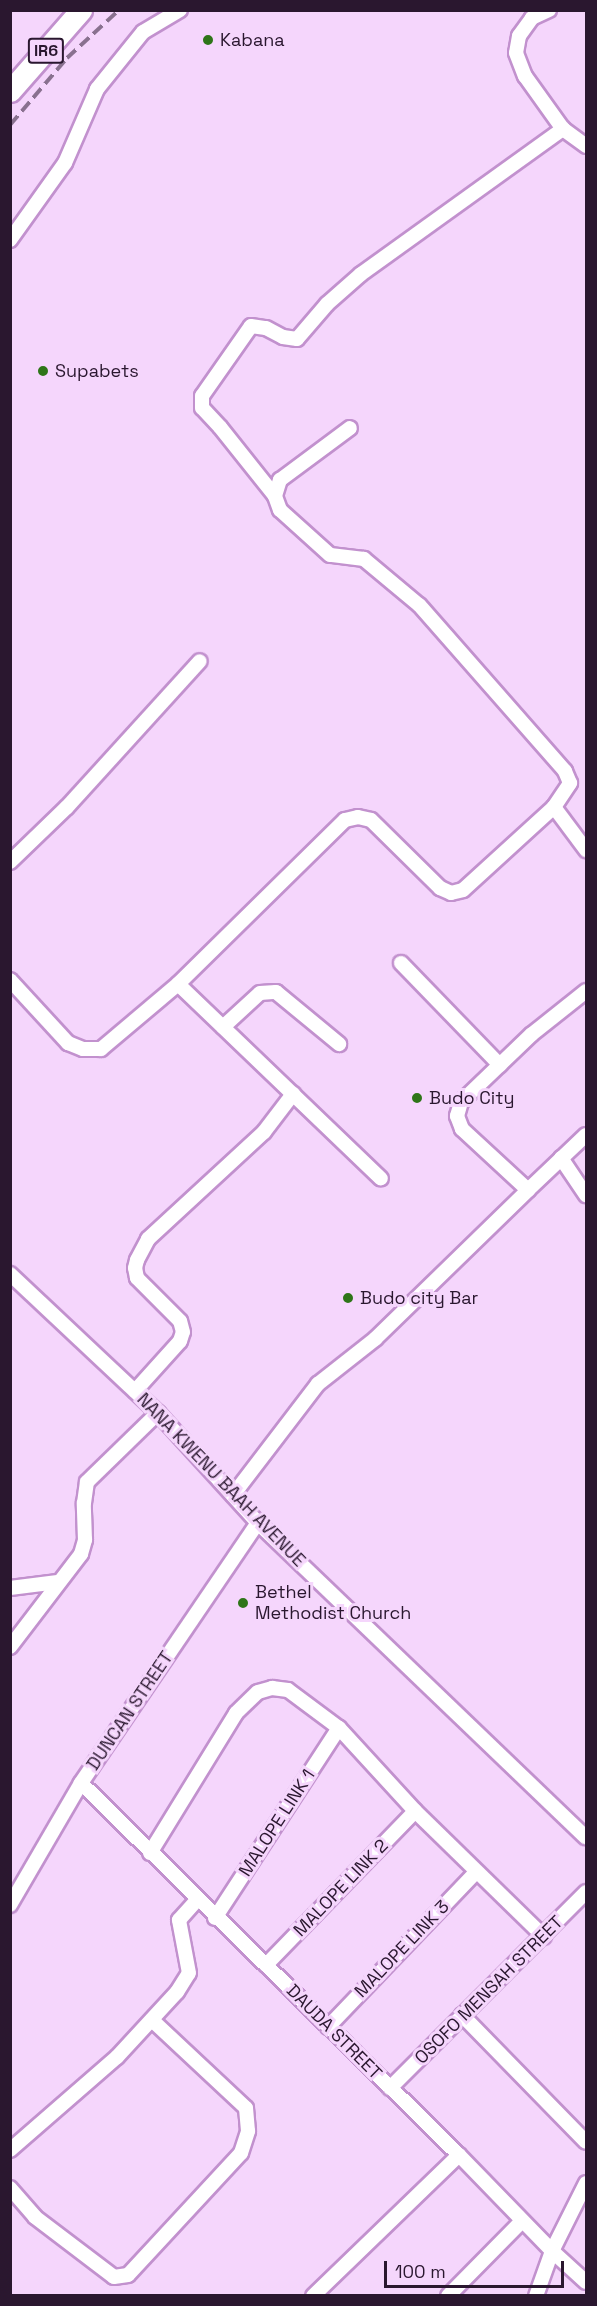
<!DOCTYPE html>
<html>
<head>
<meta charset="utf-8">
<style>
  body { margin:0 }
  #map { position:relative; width:597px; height:2306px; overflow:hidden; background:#f5d6fc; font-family:"Space Grotesk",sans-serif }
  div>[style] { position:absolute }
  .roads { filter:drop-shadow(2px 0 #c291ce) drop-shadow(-2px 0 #c291ce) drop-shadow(0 2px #c291ce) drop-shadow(0 -2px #c291ce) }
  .street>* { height:14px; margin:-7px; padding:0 7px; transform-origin:7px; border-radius:7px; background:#fff }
  .primary>* { height:21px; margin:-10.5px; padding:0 10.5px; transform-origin:10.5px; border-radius:10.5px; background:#fff }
  .rail>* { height:4px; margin-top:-2px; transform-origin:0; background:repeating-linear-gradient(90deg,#89718f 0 12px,transparent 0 18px) }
  .dots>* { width:16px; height:16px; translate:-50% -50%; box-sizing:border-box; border:3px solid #f5d6fc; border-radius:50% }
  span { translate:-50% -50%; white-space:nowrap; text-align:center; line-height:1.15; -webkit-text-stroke:6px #f5d6fc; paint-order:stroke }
  .shield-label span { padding:2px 4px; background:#f5d6fc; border:2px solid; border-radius:4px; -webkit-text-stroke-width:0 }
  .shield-label { font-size:16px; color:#2a172f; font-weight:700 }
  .poi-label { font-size:18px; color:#2a172f }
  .left { translate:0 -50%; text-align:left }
  .street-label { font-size:18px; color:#2a172f }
  .frame { position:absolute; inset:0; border:12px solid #2a172f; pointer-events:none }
  .scale { position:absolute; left:384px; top:2261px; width:180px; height:27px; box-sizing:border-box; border:3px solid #2a172f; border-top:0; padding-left:8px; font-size:18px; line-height:21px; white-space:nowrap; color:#2a172f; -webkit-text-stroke:4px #f5d6fc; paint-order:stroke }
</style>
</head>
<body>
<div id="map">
  <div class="roads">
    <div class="street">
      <i style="left:549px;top:10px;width:19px;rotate:155deg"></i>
      <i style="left:532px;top:18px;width:22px;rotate:126deg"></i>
      <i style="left:519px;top:36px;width:17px;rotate:100deg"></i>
      <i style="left:516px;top:53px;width:25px;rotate:69deg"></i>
      <i style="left:525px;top:76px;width:65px;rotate:54.4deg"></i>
      <i style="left:563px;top:129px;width:29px;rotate:36deg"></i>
      <i style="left:10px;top:240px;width:95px;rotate:-54.5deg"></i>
      <i style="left:65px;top:163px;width:81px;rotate:-66.6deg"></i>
      <i style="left:97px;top:89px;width:73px;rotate:-51.1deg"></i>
      <i style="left:143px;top:32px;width:43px;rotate:-30.7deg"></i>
      <i style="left:275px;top:496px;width:88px;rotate:-128.6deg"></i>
      <i style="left:220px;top:427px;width:26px;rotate:-133deg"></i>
      <i style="left:202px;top:408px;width:12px;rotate:-90deg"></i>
      <i style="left:202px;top:396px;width:85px;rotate:-55deg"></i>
      <i style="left:251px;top:326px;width:15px;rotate:8deg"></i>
      <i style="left:266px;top:328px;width:19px;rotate:28deg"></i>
      <i style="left:283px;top:337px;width:14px;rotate:8deg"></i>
      <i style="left:297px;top:339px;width:46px;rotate:-49.4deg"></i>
      <i style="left:327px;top:304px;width:45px;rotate:-41.4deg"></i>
      <i style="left:361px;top:274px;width:249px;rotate:-35.7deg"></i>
      <i style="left:554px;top:807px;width:54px;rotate:53.3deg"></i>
      <i style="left:10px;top:862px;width:79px;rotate:-44deg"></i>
      <i style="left:67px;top:807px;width:197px;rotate:-47.7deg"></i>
      <i style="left:401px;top:963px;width:142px;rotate:45.9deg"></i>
      <i style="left:10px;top:980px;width:86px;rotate:47.4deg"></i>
      <i style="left:68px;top:1043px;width:16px;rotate:22deg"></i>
      <i style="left:83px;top:1049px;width:18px"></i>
      <i style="left:101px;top:1049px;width:101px;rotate:-40.2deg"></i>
      <i style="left:178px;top:984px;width:234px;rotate:-44.5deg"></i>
      <i style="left:345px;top:820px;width:13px;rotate:-13deg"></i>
      <i style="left:358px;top:817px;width:13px;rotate:13deg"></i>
      <i style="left:371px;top:820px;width:97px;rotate:44.6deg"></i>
      <i style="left:440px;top:888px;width:12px;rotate:24deg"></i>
      <i style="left:451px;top:893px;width:12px;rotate:-14deg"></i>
      <i style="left:463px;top:890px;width:123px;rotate:-42.4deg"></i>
      <i style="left:554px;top:807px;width:29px;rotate:-56deg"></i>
      <i style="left:570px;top:783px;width:13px;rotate:-113deg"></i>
      <i style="left:565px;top:771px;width:221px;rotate:-131.3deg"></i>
      <i style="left:419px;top:605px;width:72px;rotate:-140.1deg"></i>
      <i style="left:364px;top:559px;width:34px;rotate:-173deg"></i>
      <i style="left:330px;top:555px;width:67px;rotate:-138deg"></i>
      <i style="left:280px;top:510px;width:15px;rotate:-110deg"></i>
      <i style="left:275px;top:496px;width:17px;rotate:-73deg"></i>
      <i style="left:280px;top:480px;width:87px;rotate:-36.6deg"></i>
      <i style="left:178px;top:984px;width:281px;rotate:43.8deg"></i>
      <i style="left:223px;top:1027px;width:50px;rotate:-42.6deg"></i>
      <i style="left:260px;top:993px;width:16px;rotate:-4deg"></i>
      <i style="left:276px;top:992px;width:82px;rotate:39.5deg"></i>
      <i style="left:561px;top:1158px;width:45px;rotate:56deg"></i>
      <i style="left:528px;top:1190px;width:80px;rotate:-43.5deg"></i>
      <i style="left:10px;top:1274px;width:203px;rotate:43.2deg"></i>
      <i style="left:158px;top:1413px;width:149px;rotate:47.7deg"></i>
      <i style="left:258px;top:1523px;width:454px;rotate:43.8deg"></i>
      <i style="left:135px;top:1391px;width:67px;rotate:-48deg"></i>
      <i style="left:180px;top:1341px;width:9px;rotate:-72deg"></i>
      <i style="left:183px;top:1332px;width:11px;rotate:-105deg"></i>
      <i style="left:180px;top:1321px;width:61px;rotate:-135deg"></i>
      <i style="left:137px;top:1278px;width:10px;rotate:-101deg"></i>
      <i style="left:135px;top:1268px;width:8px;rotate:-76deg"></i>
      <i style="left:137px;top:1260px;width:24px;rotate:-62deg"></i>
      <i style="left:148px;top:1239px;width:158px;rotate:-42.7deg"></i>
      <i style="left:264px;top:1132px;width:48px;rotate:-52.7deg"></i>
      <i style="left:233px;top:1495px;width:140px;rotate:-52.6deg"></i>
      <i style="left:318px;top:1384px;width:73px;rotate:-38.3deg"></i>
      <i style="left:375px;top:1339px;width:214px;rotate:-44.2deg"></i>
      <i style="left:528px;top:1190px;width:90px;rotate:-137.3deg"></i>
      <i style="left:462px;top:1129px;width:14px;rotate:-111deg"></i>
      <i style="left:457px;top:1116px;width:15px;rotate:-74deg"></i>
      <i style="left:461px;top:1102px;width:98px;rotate:-43.8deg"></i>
      <i style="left:532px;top:1034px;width:69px;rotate:-38.5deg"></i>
      <i style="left:10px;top:1588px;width:48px;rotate:-7.1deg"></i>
      <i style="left:10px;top:1647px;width:117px;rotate:-52.6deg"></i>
      <i style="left:81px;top:1554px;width:15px;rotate:-74deg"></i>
      <i style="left:85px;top:1540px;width:37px;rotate:-92deg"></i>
      <i style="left:84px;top:1503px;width:21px;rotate:-82deg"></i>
      <i style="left:87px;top:1482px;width:99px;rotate:-44.2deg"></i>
      <i style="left:81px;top:1783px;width:530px;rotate:44.54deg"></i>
      <i style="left:459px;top:2155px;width:134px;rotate:45.9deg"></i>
      <i style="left:552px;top:2251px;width:46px;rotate:42.4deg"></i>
      <i style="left:150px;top:1853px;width:164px;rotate:-58.4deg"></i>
      <i style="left:236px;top:1713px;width:30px;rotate:-44deg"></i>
      <i style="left:258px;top:1692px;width:15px;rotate:-16deg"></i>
      <i style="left:272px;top:1688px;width:16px;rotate:7deg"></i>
      <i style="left:288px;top:1690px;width:64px;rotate:36.7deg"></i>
      <i style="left:339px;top:1728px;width:113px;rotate:47.5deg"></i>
      <i style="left:415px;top:1811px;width:180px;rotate:44.3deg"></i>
      <i style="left:10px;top:1905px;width:141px;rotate:-59.8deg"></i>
      <i style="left:81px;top:1783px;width:315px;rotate:-55.8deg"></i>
      <i style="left:215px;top:1918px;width:227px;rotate:-56.9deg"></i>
      <i style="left:266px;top:1965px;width:214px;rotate:-45.9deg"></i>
      <i style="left:462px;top:2015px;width:177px;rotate:45.7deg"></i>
      <i style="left:328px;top:2027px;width:214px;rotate:-46.3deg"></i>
      <i style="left:390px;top:2088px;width:277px;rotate:-45deg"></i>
      <i style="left:10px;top:2150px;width:142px;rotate:-41deg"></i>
      <i style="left:117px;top:2057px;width:88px;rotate:-47.3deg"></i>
      <i style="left:177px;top:1992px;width:22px;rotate:-58deg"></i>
      <i style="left:189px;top:1973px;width:54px;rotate:-100.7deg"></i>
      <i style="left:179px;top:1920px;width:27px;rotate:-48deg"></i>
      <i style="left:10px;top:2188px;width:38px;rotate:49deg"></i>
      <i style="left:35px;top:2217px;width:99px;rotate:37.2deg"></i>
      <i style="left:114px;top:2277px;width:14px;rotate:-8deg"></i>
      <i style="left:128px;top:2275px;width:166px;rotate:-47.2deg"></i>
      <i style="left:241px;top:2153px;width:23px;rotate:-72deg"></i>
      <i style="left:248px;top:2131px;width:23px;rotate:-95deg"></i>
      <i style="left:246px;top:2108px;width:129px;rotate:-136.9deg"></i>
      <i style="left:313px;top:2296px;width:203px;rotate:-44deg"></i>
      <i style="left:448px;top:2296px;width:105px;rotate:-45.4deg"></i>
      <i style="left:536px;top:2296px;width:48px;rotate:-70.4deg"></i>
      <i style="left:552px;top:2251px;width:76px;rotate:-63.4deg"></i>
    </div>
    <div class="primary">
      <i style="left:10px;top:91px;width:108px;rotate:-48.8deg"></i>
    </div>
  </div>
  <div class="rail">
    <i style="left:10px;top:125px;width:88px;rotate:-49.6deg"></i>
    <i style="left:67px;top:58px;width:71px;rotate:-42.7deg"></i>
  </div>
  <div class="dots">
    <i style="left:208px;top:40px;background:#2e7518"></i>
    <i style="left:43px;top:371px;background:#2e7518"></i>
    <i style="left:417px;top:1098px;background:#2e7518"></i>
    <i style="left:348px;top:1298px;background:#2e7518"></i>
    <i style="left:243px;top:1603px;background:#2e7518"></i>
  </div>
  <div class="shield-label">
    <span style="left:46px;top:51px">IR6</span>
  </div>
  <div class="poi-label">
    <span class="left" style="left:220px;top:40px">Kabana</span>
    <span class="left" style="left:55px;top:371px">Supabets</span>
    <span class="left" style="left:429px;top:1098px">Budo City</span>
    <span class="left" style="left:360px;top:1298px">Budo city Bar</span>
    <span class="left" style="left:255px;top:1603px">Bethel<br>Methodist Church</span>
  </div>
  <div class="street-label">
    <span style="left:221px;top:1480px;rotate:46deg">NANA KWENU BAAH AVENUE</span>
    <span style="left:130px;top:1711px;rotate:-56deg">DUNCAN STREET</span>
    <span style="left:277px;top:1823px;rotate:-57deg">MALOPE LINK 1</span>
    <span style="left:341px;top:1888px;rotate:-46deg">MALOPE LINK 2</span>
    <span style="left:402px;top:1949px;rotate:-46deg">MALOPE LINK 3</span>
    <span style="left:489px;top:1990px;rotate:-45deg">OSOFO MENSAH STREET</span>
    <span style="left:334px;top:2032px;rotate:45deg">DAUDA STREET</span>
  </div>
  <div class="frame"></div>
  <div class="scale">100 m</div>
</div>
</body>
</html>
